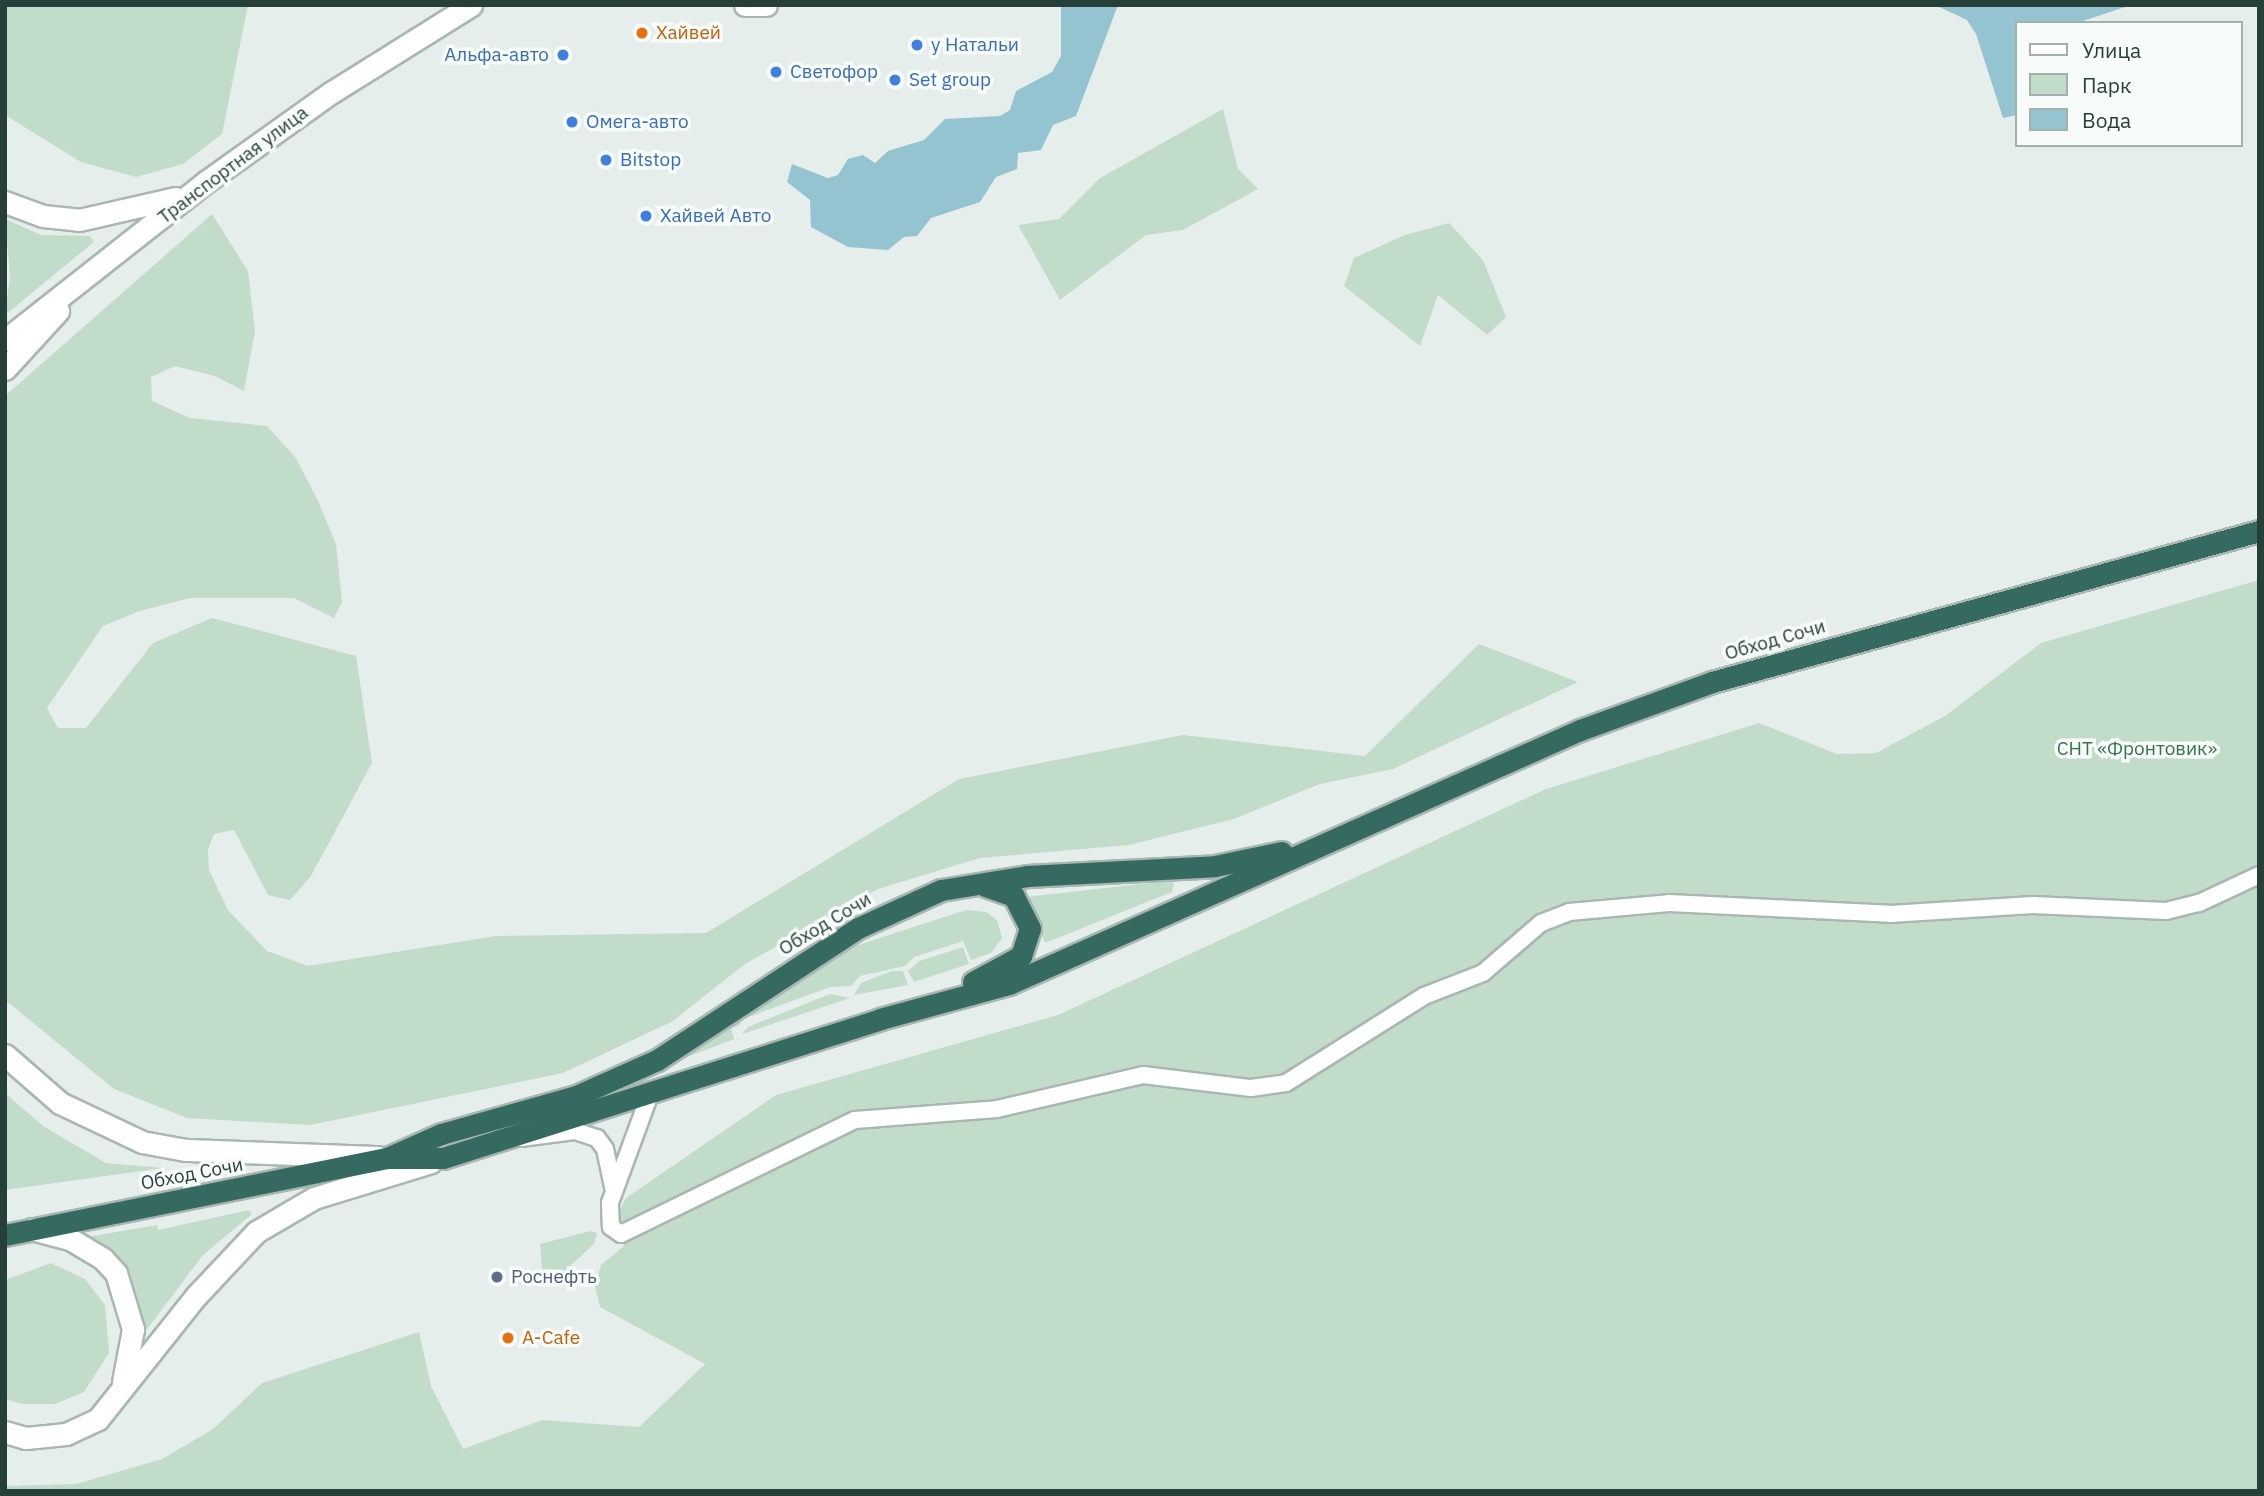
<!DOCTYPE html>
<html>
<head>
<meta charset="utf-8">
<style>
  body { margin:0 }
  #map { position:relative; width:2264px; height:1496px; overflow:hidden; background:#e6eeeb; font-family:"IBM Plex Sans",sans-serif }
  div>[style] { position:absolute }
  .green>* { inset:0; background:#c1ddca }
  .water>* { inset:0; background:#93c4cf }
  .roads { filter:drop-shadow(2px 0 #a9b6b2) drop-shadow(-2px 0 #a9b6b2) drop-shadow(0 2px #a9b6b2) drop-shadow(0 -2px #a9b6b2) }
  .street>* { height:16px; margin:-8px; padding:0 8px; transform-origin:8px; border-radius:8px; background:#fff }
  .secondary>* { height:21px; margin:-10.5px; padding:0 10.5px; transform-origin:10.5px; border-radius:10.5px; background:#fff }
  .highway>* { height:21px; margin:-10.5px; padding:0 10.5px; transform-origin:10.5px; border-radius:10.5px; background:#346a60 }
  .dots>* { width:19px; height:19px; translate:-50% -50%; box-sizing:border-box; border:4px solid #f7fbf9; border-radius:50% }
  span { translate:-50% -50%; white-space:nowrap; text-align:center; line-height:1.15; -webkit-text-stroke:7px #f7fbf9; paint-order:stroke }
  .food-label { font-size:19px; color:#c56008 }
  .left { translate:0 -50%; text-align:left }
  .shop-label { font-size:19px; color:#366cbe }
  .right { translate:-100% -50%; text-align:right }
  .street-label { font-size:19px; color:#263f39 }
  .park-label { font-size:19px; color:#33744e }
  .service-label { font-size:19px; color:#4e5e75 }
  .frame { position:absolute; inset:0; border:7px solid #263f39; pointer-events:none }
  .legend { position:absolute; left:2015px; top:21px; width:228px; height:126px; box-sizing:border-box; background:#f7fbf9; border:2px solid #a3b0ac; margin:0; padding:9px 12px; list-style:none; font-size:21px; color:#263f39 }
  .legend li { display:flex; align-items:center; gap:14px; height:35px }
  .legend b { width:35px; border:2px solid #a3b0ac }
</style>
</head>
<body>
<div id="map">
  <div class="green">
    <i style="clip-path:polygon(5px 5px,248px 5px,222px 134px,183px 164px,136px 177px,81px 162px,5px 115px)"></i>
    <i style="clip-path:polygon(1223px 109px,1238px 169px,1258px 189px,1183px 230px,1146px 235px,1060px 300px,1018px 225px,1059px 219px,1100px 178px)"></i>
    <i style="clip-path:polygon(212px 214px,248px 271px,255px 331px,244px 391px,215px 376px,175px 366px,151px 377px,152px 401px,190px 418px,267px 426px,296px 458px,318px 501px,336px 544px,342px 602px,334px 618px,294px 598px,190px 598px,140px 611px,103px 626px,47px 708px,58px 728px,86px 728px,153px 643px,212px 618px,356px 656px,372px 763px,311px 876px,290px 900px,268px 895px,234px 830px,214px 834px,208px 850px,209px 870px,228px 910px,267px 951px,308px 966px,496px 936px,706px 933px,959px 779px,1183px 735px,1365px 756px,1479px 644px,1578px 682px,1393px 769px,1320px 784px,1234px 819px,1129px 845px,980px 858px,878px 889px,745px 964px,673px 1021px,563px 1073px,310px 1125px,187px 1118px,114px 1089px,5px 1000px,5px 396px)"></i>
    <i style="clip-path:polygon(5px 219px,41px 235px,90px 236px,94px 242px,5px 315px,10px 276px)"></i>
    <i style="clip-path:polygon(1449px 223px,1483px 260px,1506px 317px,1487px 335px,1438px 295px,1420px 346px,1344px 286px,1354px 258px,1405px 235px)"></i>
    <i style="clip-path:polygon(2259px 580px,2259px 1491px,5px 1491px,5px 1486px,76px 1484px,162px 1459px,213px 1429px,262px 1383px,419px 1332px,431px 1386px,463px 1449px,542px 1420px,639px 1427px,705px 1364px,600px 1307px,595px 1287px,601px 1265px,624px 1246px,616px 1218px,626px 1198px,776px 1095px,1058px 1015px,1546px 789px,1759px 723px,1837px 754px,1876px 753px,1945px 716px,2041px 643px)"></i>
    <i style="clip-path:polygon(1167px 881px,1174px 883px,1172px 892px,1045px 943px,1026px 897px)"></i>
    <i style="clip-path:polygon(966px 910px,986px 912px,997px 920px,1002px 938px,991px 953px,971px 960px,963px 941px,914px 957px,905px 966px,860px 976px,851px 986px,830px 987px,746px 1018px,805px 973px,852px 947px)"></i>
    <i style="clip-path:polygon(963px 947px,969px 964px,914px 982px,908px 971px,919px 961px)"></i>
    <i style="clip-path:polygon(892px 971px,903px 971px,908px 985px,854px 995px,861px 983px)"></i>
    <i style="clip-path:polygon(830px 994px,850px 998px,742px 1034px,748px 1027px)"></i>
    <i style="clip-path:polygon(739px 1020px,741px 1024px,731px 1029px,734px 1039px,685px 1058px)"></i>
    <i style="clip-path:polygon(5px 1093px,43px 1126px,106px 1163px,163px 1168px,5px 1190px)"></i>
    <i style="clip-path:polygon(249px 1210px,252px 1214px,203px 1255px,145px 1332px,125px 1275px,87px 1237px,157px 1225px,158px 1230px)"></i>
    <i style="clip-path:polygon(590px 1231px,597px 1233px,594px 1244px,555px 1280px,543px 1278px,540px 1244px)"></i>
    <i style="clip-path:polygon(51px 1263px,85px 1279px,105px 1305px,109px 1353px,84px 1392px,55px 1404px,22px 1404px,5px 1399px,5px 1280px)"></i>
  </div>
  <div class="water">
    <i style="clip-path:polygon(1061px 5px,1118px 5px,1076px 116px,1053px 125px,1041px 150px,1018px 153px,1017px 169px,996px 177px,980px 202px,931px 218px,917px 236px,904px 237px,888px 250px,848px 247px,811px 227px,810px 200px,787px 182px,792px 164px,828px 178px,838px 175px,848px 159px,863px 155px,875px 163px,888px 151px,924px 140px,945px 119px,1000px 116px,1010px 110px,1016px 91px,1052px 72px,1061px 56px)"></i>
    <i style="clip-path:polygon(1935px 5px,2131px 5px,2077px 23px,2017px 23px,2017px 115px,2003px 118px,1976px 34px,1967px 20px)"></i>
  </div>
  <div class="roads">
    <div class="street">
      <i style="left:650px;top:1094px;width:116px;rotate:110.2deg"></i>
      <i style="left:610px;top:1203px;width:24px;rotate:88deg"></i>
      <i style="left:611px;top:1227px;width:12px;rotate:35deg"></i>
      <i style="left:621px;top:1234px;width:260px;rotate:-26deg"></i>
      <i style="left:855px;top:1120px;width:142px;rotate:-4.4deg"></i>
      <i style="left:997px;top:1109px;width:150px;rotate:-13.1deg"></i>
      <i style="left:1143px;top:1075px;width:109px;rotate:6.9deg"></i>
      <i style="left:1251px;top:1088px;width:35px;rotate:-8deg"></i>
      <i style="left:1286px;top:1083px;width:163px;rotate:-32.2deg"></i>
      <i style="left:1424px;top:996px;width:63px;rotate:-21.3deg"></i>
      <i style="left:1483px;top:973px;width:77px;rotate:-40.8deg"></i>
      <i style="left:1541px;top:923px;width:30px;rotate:-21deg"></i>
      <i style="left:1569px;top:912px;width:100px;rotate:-5.1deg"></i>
      <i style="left:1669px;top:903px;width:221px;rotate:2.8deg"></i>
      <i style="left:1890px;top:914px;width:143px;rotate:-3.6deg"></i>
      <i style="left:2033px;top:905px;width:133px;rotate:2.6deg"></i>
      <i style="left:2166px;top:911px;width:34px;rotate:-14deg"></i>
      <i style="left:2199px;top:903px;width:66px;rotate:-25deg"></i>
      <i style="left:521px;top:1138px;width:54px;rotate:-7.4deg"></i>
      <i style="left:575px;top:1131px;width:23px;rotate:18deg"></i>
      <i style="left:597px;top:1138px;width:14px;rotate:54deg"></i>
      <i style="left:605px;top:1149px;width:40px;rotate:78deg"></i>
    </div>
    <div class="secondary">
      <i style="left:745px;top:5px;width:21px"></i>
      <i style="left:5px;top:202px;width:40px;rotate:20.2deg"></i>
      <i style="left:43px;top:216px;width:36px;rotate:6deg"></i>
      <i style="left:79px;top:220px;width:99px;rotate:-12.8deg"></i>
      <i style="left:5px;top:340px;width:257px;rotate:-38.2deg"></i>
      <i style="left:207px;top:181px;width:153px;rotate:-35.5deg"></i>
      <i style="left:332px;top:92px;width:164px;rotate:-32deg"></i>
      <i style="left:5px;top:369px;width:79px;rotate:-47.6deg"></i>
      <i style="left:5px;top:1055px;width:73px;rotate:41.1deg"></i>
      <i style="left:60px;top:1103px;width:91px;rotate:25.4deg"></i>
      <i style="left:142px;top:1142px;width:45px;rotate:10.3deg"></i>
      <i style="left:186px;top:1150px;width:192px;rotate:2.1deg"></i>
      <i style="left:32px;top:1229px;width:39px;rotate:15deg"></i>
      <i style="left:70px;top:1239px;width:39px;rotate:31deg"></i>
      <i style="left:103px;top:1259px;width:19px;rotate:47deg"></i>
      <i style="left:116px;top:1273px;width:59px;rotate:73.1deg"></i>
      <i style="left:133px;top:1329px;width:54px;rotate:100.7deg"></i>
      <i style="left:5px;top:1432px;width:22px;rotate:16deg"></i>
      <i style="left:26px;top:1438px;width:40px;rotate:-5.7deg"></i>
      <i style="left:66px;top:1434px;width:35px;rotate:-25deg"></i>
      <i style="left:98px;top:1419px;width:157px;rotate:-51.5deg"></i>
      <i style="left:196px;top:1296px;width:88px;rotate:-46.8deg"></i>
      <i style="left:256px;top:1232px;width:67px;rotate:-30.4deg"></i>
      <i style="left:314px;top:1198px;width:122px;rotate:-17.1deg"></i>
    </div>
    <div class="highway">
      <i style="left:973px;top:982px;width:55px;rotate:-28.4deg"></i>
      <i style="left:1021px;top:956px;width:29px;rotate:-72deg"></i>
      <i style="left:1030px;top:928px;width:36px;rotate:-117deg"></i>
      <i style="left:1014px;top:896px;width:31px;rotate:-161deg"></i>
      <i style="left:387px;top:1158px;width:59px;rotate:-24deg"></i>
      <i style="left:441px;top:1134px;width:140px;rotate:-15.7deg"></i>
      <i style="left:576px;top:1096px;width:89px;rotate:-24deg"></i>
      <i style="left:657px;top:1060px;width:240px;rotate:-33.3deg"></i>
      <i style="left:858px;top:928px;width:91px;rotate:-24.6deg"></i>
      <i style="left:941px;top:890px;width:87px;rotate:-9.2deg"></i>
      <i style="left:1027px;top:876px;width:188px;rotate:-3deg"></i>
      <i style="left:1215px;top:866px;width:68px;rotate:-11.8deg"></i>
      <i style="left:5px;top:1235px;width:390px;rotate:-11.4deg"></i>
      <i style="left:387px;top:1158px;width:56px"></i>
      <i style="left:443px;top:1158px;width:459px;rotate:-17.6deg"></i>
      <i style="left:880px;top:1019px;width:134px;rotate:-15.2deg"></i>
      <i style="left:1009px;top:984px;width:625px;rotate:-23.98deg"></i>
      <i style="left:1580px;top:730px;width:140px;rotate:-20deg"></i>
      <i style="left:1712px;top:682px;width:567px;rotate:-15.43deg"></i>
    </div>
  </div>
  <div class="dots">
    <i style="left:642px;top:33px;background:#e8710a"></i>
    <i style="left:917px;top:45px;background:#3f7fe0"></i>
    <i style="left:563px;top:55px;background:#3f7fe0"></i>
    <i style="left:776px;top:72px;background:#3f7fe0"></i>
    <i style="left:895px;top:80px;background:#3f7fe0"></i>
    <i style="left:572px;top:122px;background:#3f7fe0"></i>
    <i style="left:606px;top:160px;background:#3f7fe0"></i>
    <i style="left:646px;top:216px;background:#3f7fe0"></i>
    <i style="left:497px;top:1277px;background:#5c6f8a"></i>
    <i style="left:508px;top:1338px;background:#e8710a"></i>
  </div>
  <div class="food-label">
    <span class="left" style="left:656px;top:33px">Хайвей</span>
    <span class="left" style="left:522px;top:1338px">A-Cafe</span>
  </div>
  <div class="shop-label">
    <span class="left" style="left:931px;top:45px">у Натальи</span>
    <span class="right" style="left:549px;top:55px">Альфа-авто</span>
    <span class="left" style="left:790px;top:72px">Светофор</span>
    <span class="left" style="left:909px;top:80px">Set group</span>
    <span class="left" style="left:586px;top:122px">Омега-авто</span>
    <span class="left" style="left:620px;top:160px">Bitstop</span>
    <span class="left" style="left:660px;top:216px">Хайвей Авто</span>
  </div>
  <div class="street-label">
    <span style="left:233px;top:165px;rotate:-37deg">Транспортная улица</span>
    <span style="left:1775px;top:640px;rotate:-16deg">Обход Сочи</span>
    <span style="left:825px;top:924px;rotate:-31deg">Обход Сочи</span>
    <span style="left:192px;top:1174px;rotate:-11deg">Обход Сочи</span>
  </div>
  <div class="park-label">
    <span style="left:2137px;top:749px">СНТ «Фронтовик»</span>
  </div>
  <div class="service-label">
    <span class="left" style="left:511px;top:1277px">Роснефть</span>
  </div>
  <div class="frame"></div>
  <ul class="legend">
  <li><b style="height:9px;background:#fff"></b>Улица</li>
  <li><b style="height:19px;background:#c1ddca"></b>Парк</li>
  <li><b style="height:19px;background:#93c4cf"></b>Вода</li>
  </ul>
</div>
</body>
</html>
